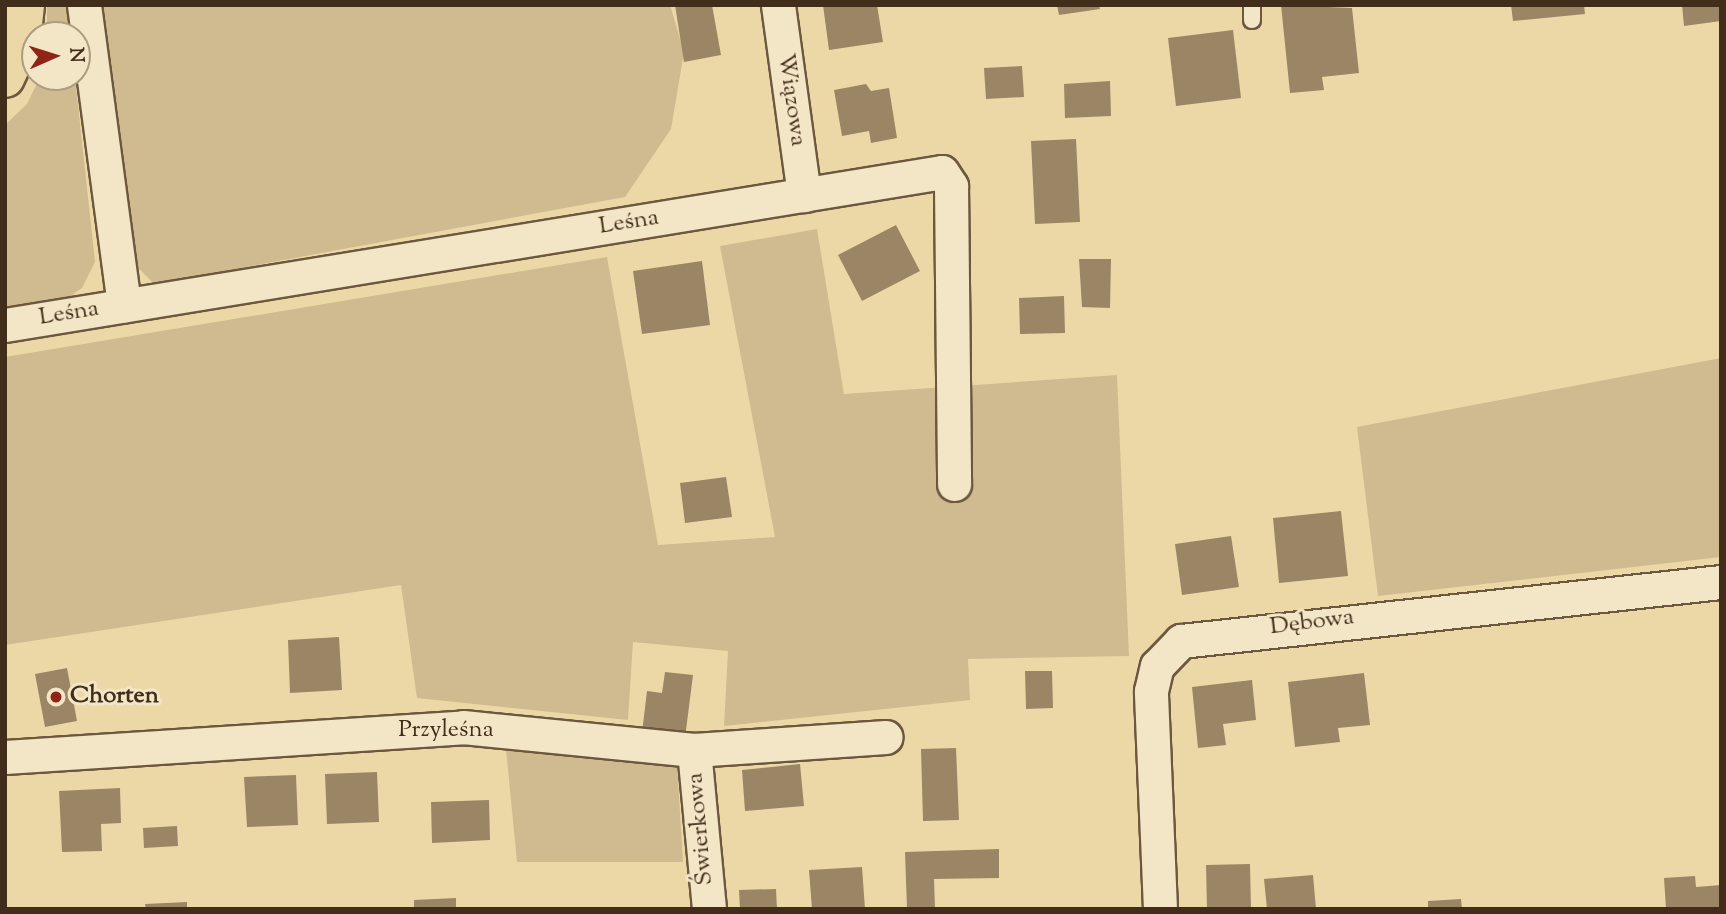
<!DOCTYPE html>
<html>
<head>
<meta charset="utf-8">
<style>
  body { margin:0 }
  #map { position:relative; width:1726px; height:914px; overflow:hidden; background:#ecd8a7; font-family:"Sorts Mill Goudy",serif }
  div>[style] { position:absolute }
  .green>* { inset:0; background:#cfbb8f }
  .building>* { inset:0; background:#9a8664 }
  .roads { filter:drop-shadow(2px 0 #6c583e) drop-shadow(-2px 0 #6c583e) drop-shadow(0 2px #6c583e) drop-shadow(0 -2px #6c583e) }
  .lane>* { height:16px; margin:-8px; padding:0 8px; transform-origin:8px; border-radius:8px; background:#f3e6c6 }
  .street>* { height:33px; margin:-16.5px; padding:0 16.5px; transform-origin:16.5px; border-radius:16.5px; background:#f3e6c6 }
  .highway>* { height:38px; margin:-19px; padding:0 19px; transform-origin:19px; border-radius:19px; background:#ecd8a7 }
  .dots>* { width:19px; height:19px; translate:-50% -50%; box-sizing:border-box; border:4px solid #f3e6c6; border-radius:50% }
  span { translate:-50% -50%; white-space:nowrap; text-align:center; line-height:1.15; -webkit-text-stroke:6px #f3e6c6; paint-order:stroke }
  .street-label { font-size:24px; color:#422d1b }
  .poi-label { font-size:24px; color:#422d1b; font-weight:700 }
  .left { translate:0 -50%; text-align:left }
  .frame { position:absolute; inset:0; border:7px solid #422d1b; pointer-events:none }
  .north { position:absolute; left:21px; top:21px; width:70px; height:70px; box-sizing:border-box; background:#f3e6c6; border:2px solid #ac9c82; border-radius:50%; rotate:87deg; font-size:19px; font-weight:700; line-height:28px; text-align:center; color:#422d1b }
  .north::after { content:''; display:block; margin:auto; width:24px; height:32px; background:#8f2418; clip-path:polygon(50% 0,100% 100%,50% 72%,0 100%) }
</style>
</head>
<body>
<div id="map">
  <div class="green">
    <i style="clip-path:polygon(47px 5px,66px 5px,70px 35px,47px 35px)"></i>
    <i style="clip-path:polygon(94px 5px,670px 5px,684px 52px,671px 129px,625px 197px,154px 284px,129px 258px)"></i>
    <i style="clip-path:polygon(40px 77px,75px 77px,95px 262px,82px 288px,68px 298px,5px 308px,5px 125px,27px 104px)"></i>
    <i style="clip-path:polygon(817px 229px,844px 394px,1117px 375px,1129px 656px,968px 659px,970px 700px,724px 726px,728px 651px,633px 642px,628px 720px,417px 698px,401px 585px,5px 645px,5px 357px,607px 257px,658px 545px,775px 537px,720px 246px)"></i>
    <i style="clip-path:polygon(1721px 358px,1721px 557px,1378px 596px,1357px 427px)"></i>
    <i style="clip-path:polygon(506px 749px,677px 763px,683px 862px,517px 862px)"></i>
  </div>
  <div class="building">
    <i style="clip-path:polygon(675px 5px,712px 5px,721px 55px,684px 62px)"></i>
    <i style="clip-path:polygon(823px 5px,877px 5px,883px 42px,829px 50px)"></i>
    <i style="clip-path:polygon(1057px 5px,1099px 5px,1100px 9px,1059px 15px)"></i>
    <i style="clip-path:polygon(1281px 5px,1352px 8px,1359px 73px,1322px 77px,1324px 90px,1290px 93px)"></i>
    <i style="clip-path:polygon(1511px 5px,1584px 5px,1585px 14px,1513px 21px)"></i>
    <i style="clip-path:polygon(1682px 5px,1721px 5px,1721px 21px,1684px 26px)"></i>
    <i style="clip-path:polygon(1233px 30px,1241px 98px,1176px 106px,1168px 38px)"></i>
    <i style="clip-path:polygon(1022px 66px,1024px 97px,986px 99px,984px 68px)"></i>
    <i style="clip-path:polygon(1110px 81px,1111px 116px,1065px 118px,1064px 84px)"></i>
    <i style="clip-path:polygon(866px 84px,871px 91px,889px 88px,897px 138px,871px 143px,869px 131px,842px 136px,834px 90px)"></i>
    <i style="clip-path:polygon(1076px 139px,1080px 222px,1035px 224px,1031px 141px)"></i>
    <i style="clip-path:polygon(896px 225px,920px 271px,862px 301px,838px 255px)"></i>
    <i style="clip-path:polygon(1079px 259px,1111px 259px,1110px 308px,1082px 307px)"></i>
    <i style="clip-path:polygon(702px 261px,710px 325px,642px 334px,633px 271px)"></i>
    <i style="clip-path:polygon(1064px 296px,1065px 333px,1020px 334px,1019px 298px)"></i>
    <i style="clip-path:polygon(726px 477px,732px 517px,685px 523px,680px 483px)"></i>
    <i style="clip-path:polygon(1341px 511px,1348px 576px,1279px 583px,1273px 518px)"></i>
    <i style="clip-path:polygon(1231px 536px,1239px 587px,1182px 595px,1175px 544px)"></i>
    <i style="clip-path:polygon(339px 637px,342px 690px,290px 693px,288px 640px)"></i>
    <i style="clip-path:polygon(67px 668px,77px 721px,45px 727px,35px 674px)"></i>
    <i style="clip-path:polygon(1025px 671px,1052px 671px,1053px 708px,1026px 709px)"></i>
    <i style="clip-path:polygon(665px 672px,693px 675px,684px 746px,641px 741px,647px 691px,662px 693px)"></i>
    <i style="clip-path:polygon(1364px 673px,1370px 725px,1338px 728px,1340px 742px,1295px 747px,1288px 682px)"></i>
    <i style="clip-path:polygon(1252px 680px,1256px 720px,1223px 724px,1226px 745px,1198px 748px,1192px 687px)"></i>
    <i style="clip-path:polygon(956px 748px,959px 820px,923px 821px,921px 749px)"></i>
    <i style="clip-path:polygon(800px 764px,804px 806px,745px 811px,742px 770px)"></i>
    <i style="clip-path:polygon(377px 772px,379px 822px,327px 824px,325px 774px)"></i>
    <i style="clip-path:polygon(296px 775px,298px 825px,247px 827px,244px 777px)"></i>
    <i style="clip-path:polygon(120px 788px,121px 823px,101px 824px,102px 851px,62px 852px,59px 791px)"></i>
    <i style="clip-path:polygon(489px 800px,490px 840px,432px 843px,431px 802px)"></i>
    <i style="clip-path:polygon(177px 826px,178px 846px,144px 848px,143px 828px)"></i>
    <i style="clip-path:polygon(999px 849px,999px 878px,934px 879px,935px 909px,907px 909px,905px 852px)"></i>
    <i style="clip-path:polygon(1250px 864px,1251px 909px,1207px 909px,1206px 865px)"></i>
    <i style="clip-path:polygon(862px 867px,865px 909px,812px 909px,809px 870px)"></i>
    <i style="clip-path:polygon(1313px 875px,1316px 909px,1267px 909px,1264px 879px)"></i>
    <i style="clip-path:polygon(1695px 876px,1696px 887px,1721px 885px,1721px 909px,1666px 909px,1664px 878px)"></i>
    <i style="clip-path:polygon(776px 889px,777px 909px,740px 909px,739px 890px)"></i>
    <i style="clip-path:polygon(456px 898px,456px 909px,414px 909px,414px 900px)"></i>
    <i style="clip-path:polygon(1461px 899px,1462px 909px,1428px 909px,1428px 901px)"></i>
    <i style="clip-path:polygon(187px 902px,187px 909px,146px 909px,145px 904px)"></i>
  </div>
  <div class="roads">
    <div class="lane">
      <i style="left:1252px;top:20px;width:15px;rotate:-90deg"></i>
    </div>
    <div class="street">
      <i style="left:84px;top:5px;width:303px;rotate:82.4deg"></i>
      <i style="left:778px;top:5px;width:192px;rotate:82.2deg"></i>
      <i style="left:5px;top:325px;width:949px;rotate:-9.27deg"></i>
      <i style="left:942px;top:172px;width:17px;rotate:57deg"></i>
      <i style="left:951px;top:186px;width:298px;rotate:89.4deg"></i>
      <i style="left:694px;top:750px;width:160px;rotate:84.6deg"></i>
      <i style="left:5px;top:757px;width:459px;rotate:-3.7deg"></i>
      <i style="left:463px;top:727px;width:232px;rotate:5.7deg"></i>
      <i style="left:694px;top:750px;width:192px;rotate:-3.9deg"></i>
      <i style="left:1160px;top:909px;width:218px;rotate:-92.4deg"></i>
      <i style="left:1151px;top:691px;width:26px;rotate:-77deg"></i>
      <i style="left:1157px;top:666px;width:35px;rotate:-46deg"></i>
      <i style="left:1181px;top:641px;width:543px;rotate:-6.24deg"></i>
    </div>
    <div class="highway">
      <i style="left:5px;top:78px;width:38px;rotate:-65deg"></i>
      <i style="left:21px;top:43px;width:38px;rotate:-84deg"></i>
    </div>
  </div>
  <div class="dots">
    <i style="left:56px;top:697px;background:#8f2418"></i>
  </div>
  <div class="street-label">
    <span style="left:791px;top:100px;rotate:82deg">Wiązowa</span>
    <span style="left:629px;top:223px;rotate:-9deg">Leśna</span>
    <span style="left:69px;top:314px;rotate:-9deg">Leśna</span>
    <span style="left:1312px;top:623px;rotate:-7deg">Dębowa</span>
    <span style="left:446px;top:731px">Przyleśna</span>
    <span style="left:701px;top:829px;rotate:-95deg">Świerkowa</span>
  </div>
  <div class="poi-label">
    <span class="left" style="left:70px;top:697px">Chorten</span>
  </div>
  <div class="frame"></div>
  <div class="north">N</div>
</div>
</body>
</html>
